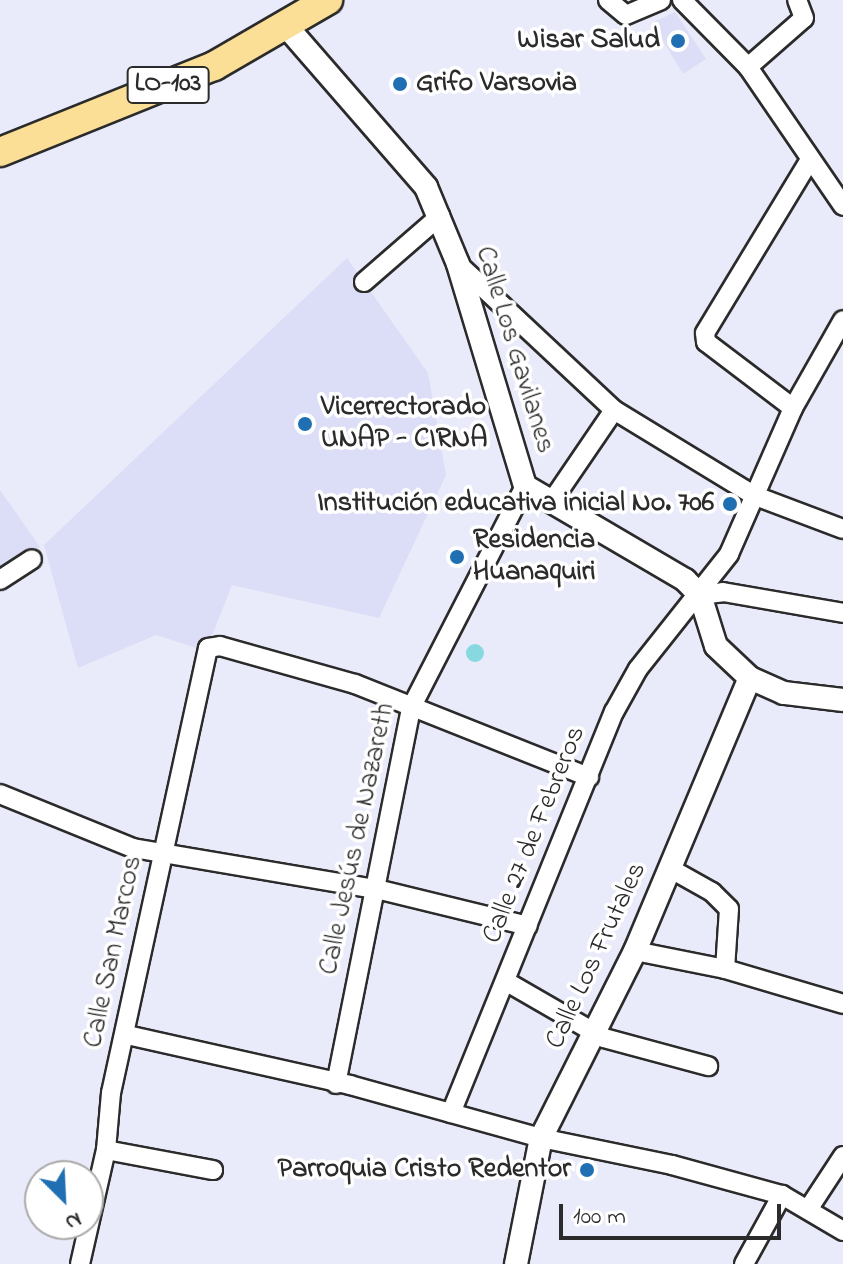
<!DOCTYPE html>
<html>
<head>
<meta charset="utf-8">
<style>
  body { margin:0 }
  #map { position:relative; width:843px; height:1264px; overflow:hidden; background:#eaebfa; font-family:"Indie Flower",sans-serif }
  div>[style] { position:absolute }
  .built>* { inset:0; background:#dcddf6 }
  .water>* { inset:0; background:#87d8df }
  .round { border-radius:50% }
  .roads { filter:drop-shadow(2px 0 #2b2b2b) drop-shadow(-2px 0 #2b2b2b) drop-shadow(0 2px #2b2b2b) drop-shadow(0 -2px #2b2b2b) }
  .minor>* { height:18px; margin:-9px; padding:0 9px; transform-origin:9px; border-radius:9px; background:#fff }
  .tertiary>* { height:22px; margin:-11px; padding:0 11px; transform-origin:11px; border-radius:11px; background:#fff }
  .primary>* { height:28px; margin:-14px; padding:0 14px; transform-origin:14px; border-radius:14px; background:#fbdf96 }
  .dots>* { width:22px; height:22px; translate:-50% -50%; box-sizing:border-box; border:4px solid #fff; border-radius:50% }
  span { translate:-50% -50%; white-space:nowrap; text-align:center; line-height:1.15; -webkit-text-stroke:7px #fff; paint-order:stroke }
  .shield-label span { padding:2px 6px; background:#fff; border:2px solid; border-radius:6px; -webkit-text-stroke-width:0 }
  .shield-label { font-size:26px; color:#2b2b2b; font-weight:700 }
  .poi-label { font-size:28px; color:#2b2b2b; font-weight:700 }
  .right { translate:-100% -50%; text-align:right }
  .left { translate:0 -50%; text-align:left }
  .street-label { font-size:28px; color:#2b2b2b }
  .north { position:absolute; left:24px; top:1160px; width:80px; height:80px; box-sizing:border-box; background:#fff; border:2px solid #aaa; border-radius:50%; rotate:156deg; font-size:22px; font-weight:700; line-height:32px; text-align:center; color:#2b2b2b }
  .north::after { content:''; display:block; margin:auto; width:28px; height:36px; background:#1f6fb2; clip-path:polygon(50% 0,100% 100%,50% 72%,0 100%) }
  .scale { position:absolute; left:559px; top:1204px; width:222px; height:36px; box-sizing:border-box; border:4px solid #2b2b2b; border-top:0; padding-left:10px; font-size:24px; line-height:28px; white-space:nowrap; color:#2b2b2b; -webkit-text-stroke:6px #fff; paint-order:stroke }
</style>
</head>
<body>
<div id="map">
  <div class="built">
    <i style="clip-path:polygon(675px 12px,706px 59px,683px 74px,652px 23px)"></i>
    <i style="clip-path:polygon(347px 258px,428px 373px,446px 475px,379px 618px,232px 585px,206px 651px,156px 635px,78px 668px,44px 545px)"></i>
    <i style="clip-path:polygon(0 490px,40px 547px,0 574px)"></i>
  </div>
  <div class="water">
    <i class="round" style="left:466px;top:644px;width:18px;height:18px"></i>
  </div>
  <div class="roads">
    <div class="minor">
      <i style="left:608px;top:0;width:23px;rotate:40deg"></i>
      <i style="left:626px;top:15px;width:38px;rotate:-23deg"></i>
      <i style="left:682px;top:0;width:94px;rotate:45.4deg"></i>
      <i style="left:748px;top:67px;width:168px;rotate:55.6deg"></i>
      <i style="left:748px;top:67px;width:74px;rotate:-41.2deg"></i>
      <i style="left:804px;top:18px;width:19px;rotate:-111deg"></i>
      <i style="left:458px;top:264px;width:214px;rotate:43.1deg"></i>
      <i style="left:614px;top:410px;width:163px;rotate:31.4deg"></i>
      <i style="left:753px;top:495px;width:96px;rotate:20.7deg"></i>
      <i style="left:364px;top:282px;width:101px;rotate:-41deg"></i>
      <i style="left:793px;top:408px;width:109px;rotate:-142.8deg"></i>
      <i style="left:706px;top:342px;width:9px;rotate:-96deg"></i>
      <i style="left:705px;top:333px;width:201px;rotate:-58.8deg"></i>
      <i style="left:552px;top:501px;width:110px;rotate:-55.7deg"></i>
      <i style="left:0;top:580px;width:38px;rotate:-33deg"></i>
      <i style="left:700px;top:595px;width:23px;rotate:-7deg"></i>
      <i style="left:723px;top:592px;width:122px;rotate:9.9deg"></i>
      <i style="left:0;top:794px;width:144px;rotate:22.1deg"></i>
      <i style="left:133px;top:848px;width:246px;rotate:9.6deg"></i>
      <i style="left:376px;top:889px;width:156px;rotate:13.7deg"></i>
      <i style="left:671px;top:869px;width:47px;rotate:29.3deg"></i>
      <i style="left:712px;top:892px;width:24px;rotate:45deg"></i>
      <i style="left:729px;top:909px;width:60px;rotate:93.8deg"></i>
      <i style="left:635px;top:951px;width:92px;rotate:11.3deg"></i>
      <i style="left:725px;top:969px;width:123px;rotate:16.5deg"></i>
      <i style="left:507px;top:982px;width:112px;rotate:30deg"></i>
      <i style="left:604px;top:1038px;width:108px;rotate:15.1deg"></i>
      <i style="left:127px;top:1035px;width:229px;rotate:12.6deg"></i>
      <i style="left:350px;top:1085px;width:198px;rotate:15.5deg"></i>
      <i style="left:541px;top:1138px;width:134px;rotate:11.6deg"></i>
      <i style="left:672px;top:1165px;width:114px;rotate:15.3deg"></i>
      <i style="left:782px;top:1195px;width:71px;rotate:30.5deg"></i>
      <i style="left:336px;top:1084px;width:383px;rotate:-78.7deg"></i>
      <i style="left:411px;top:708px;width:250px;rotate:-62.8deg"></i>
      <i style="left:451px;top:1113px;width:433px;rotate:-67.9deg"></i>
      <i style="left:614px;top:712px;width:49px;rotate:-60.8deg"></i>
      <i style="left:638px;top:669px;width:147px;rotate:-51.6deg"></i>
      <i style="left:729px;top:554px;width:159px;rotate:-66.3deg"></i>
      <i style="left:793px;top:408px;width:101px;rotate:-60.4deg"></i>
      <i style="left:106px;top:1150px;width:109px;rotate:10.6deg"></i>
      <i style="left:809px;top:1208px;width:62px;rotate:-56.8deg"></i>
      <i style="left:80px;top:1264px;width:117px;rotate:-77.2deg"></i>
      <i style="left:106px;top:1150px;width:57px;rotate:-85deg"></i>
      <i style="left:111px;top:1093px;width:455px;rotate:-77.7deg"></i>
      <i style="left:208px;top:648px;width:12px;rotate:-9deg"></i>
      <i style="left:220px;top:646px;width:140px;rotate:15.7deg"></i>
      <i style="left:355px;top:684px;width:252px;rotate:21.7deg"></i>
      <i style="left:744px;top:1264px;width:79px;rotate:-61.2deg"></i>
    </div>
    <div class="tertiary">
      <i style="left:287px;top:27px;width:212px;rotate:49deg"></i>
      <i style="left:426px;top:187px;width:83px;rotate:67.4deg"></i>
      <i style="left:458px;top:264px;width:232px;rotate:73.2deg"></i>
      <i style="left:525px;top:486px;width:186px;rotate:30.4deg"></i>
      <i style="left:685px;top:580px;width:21px;rotate:45deg"></i>
      <i style="left:700px;top:595px;width:53px;rotate:72.6deg"></i>
      <i style="left:716px;top:646px;width:47px;rotate:43.3deg"></i>
      <i style="left:750px;top:678px;width:37px;rotate:24deg"></i>
      <i style="left:784px;top:693px;width:59px;rotate:6.8deg"></i>
      <i style="left:516px;top:1264px;width:128px;rotate:-78.8deg"></i>
      <i style="left:541px;top:1138px;width:209px;rotate:-63.3deg"></i>
      <i style="left:635px;top:951px;width:296px;rotate:-67.2deg"></i>
    </div>
    <div class="primary">
      <i style="left:0;top:152px;width:231px;rotate:-21.9deg"></i>
      <i style="left:214px;top:66px;width:132px;rotate:-30.1deg"></i>
    </div>
  </div>
  <div class="dots">
    <i style="left:678px;top:41px;background:#1f6fb2"></i>
    <i style="left:400px;top:84px;background:#1f6fb2"></i>
    <i style="left:305px;top:424px;background:#1f6fb2"></i>
    <i style="left:730px;top:504px;background:#1f6fb2"></i>
    <i style="left:457px;top:557px;background:#1f6fb2"></i>
    <i style="left:587px;top:1170px;background:#1f6fb2"></i>
  </div>
  <div class="shield-label">
    <span style="left:168px;top:85px">LO-103</span>
  </div>
  <div class="poi-label">
    <span class="right" style="left:660px;top:41px">Wisar Salud</span>
    <span class="left" style="left:416px;top:84px">Grifo Varsovia</span>
    <span class="left" style="left:321px;top:424px">Vicerrectorado<br>UNAP - CIRNA</span>
    <span class="right" style="left:714px;top:504px">Institución educativa inicial No. 706</span>
    <span class="left" style="left:473px;top:557px">Residencia<br>Huanaquiri</span>
    <span class="right" style="left:571px;top:1170px">Parroquia Cristo Redentor</span>
  </div>
  <div class="street-label">
    <span style="left:514px;top:350px;rotate:73deg">Calle Los Gavilanes</span>
    <span style="left:535px;top:835px;rotate:-68deg">Calle 27 de Febreros</span>
    <span style="left:358px;top:839px;rotate:-78deg">Calle Jesús de Nazareth</span>
    <span style="left:114px;top:952px;rotate:-78deg">Calle San Marcos</span>
    <span style="left:597px;top:956px;rotate:-65deg">Calle Los Frutales</span>
  </div>
  <div class="north">N</div>
  <div class="scale">100 m</div>
</div>
</body>
</html>
